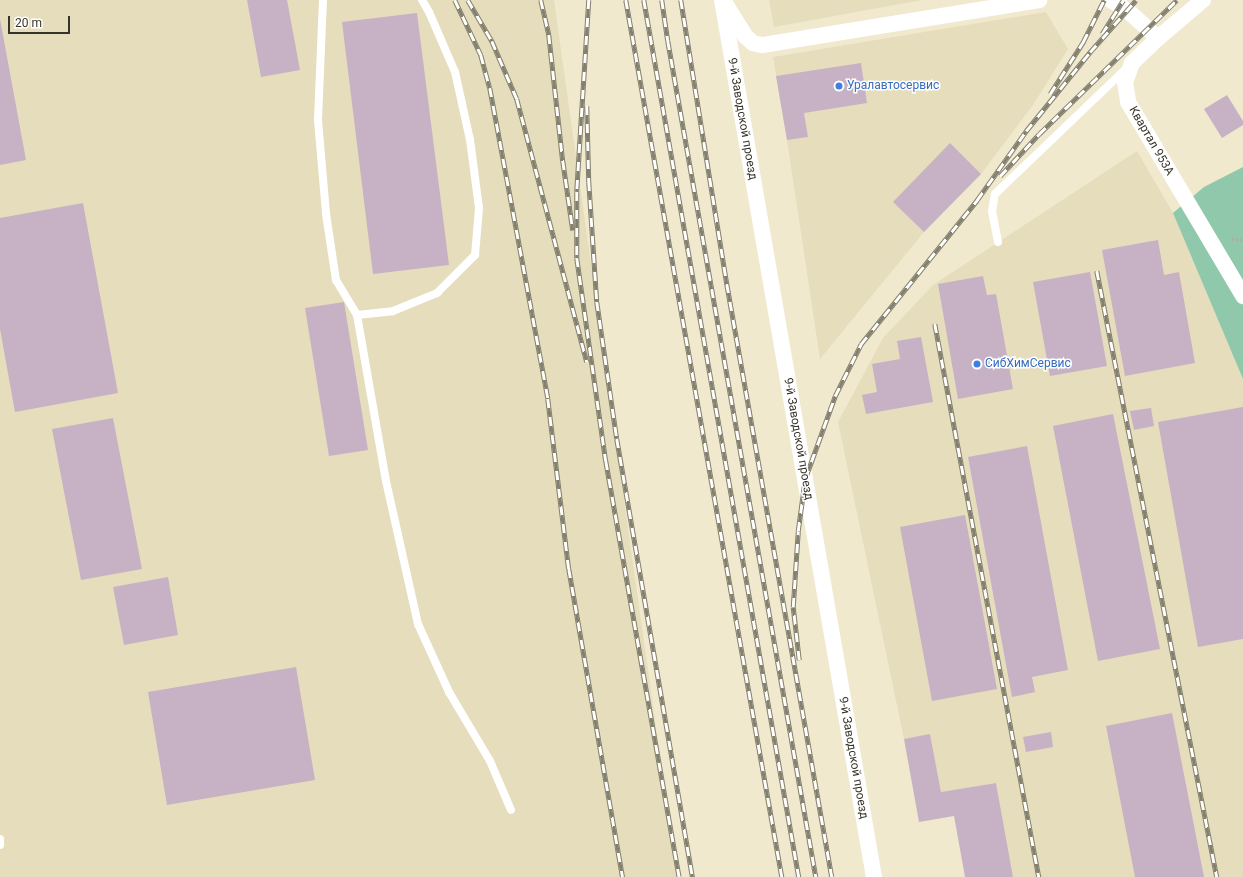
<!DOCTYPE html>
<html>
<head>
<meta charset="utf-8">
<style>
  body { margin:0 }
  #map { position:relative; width:1243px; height:877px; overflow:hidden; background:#f0e9ce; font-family:Roboto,sans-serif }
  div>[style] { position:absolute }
  .built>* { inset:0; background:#e5ddbb }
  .forest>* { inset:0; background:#8fc8aa }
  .building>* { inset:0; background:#c7b2c5 }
  .path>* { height:2.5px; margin-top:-1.25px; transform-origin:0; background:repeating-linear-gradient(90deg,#b3ad98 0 2px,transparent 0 4px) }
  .service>* { height:8px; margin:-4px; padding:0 4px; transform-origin:4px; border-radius:4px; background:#fff }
  .minor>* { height:16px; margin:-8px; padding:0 8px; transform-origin:8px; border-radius:8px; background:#fff }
  .rail>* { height:4.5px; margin-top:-2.25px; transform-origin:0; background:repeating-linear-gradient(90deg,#fff 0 9px,#84806f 0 18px); box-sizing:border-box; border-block:1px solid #84806f }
  .dots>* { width:11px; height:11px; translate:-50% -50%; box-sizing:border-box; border:2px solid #fff; border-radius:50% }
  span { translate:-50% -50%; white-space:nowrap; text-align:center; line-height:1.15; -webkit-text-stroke:3px #fff; paint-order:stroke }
  .shop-label { font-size:12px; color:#366cbe }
  .left { translate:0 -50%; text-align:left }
  .street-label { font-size:12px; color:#363329 }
  .scale { position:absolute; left:8px; top:16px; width:62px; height:18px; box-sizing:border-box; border:2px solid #363329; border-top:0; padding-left:5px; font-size:12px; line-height:14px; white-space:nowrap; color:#363329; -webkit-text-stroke:3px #fff; paint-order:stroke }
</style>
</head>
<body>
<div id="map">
  <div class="built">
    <i style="clip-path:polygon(0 0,554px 0,677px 877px,0 877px)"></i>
    <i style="clip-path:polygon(769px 0,922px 0,774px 27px)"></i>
    <i style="clip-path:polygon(1046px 12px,1068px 49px,1033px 105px,981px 174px,924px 232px,820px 359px,787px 140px,773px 57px)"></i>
    <i style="clip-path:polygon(1137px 151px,1173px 213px,1243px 379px,1243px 877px,1013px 877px,996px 783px,941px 792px,930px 735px,904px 739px,838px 422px,883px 338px,933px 285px)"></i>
  </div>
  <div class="forest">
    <i style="clip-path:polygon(1243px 167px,1243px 379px,1173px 213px,1204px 187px)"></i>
  </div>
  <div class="building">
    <i style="clip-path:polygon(247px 0,287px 0,300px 70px,261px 77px)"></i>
    <i style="clip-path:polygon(417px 13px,449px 265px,373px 274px,342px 22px)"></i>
    <i style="clip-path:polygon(0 19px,26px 160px,0 165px)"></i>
    <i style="clip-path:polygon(861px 63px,867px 103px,804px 113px,808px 137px,787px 140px,776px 76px)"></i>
    <i style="clip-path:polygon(1227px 95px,1243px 121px,1243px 125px,1222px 138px,1204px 109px)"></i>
    <i style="clip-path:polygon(950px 143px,981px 174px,924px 232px,893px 202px)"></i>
    <i style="clip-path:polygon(83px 203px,118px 393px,15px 412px,0 329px,0 218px)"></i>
    <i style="clip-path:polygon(1158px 240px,1164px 275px,1179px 272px,1195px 363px,1125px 376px,1102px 250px)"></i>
    <i style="clip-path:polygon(1090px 272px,1107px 366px,1050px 376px,1033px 282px)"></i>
    <i style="clip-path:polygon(983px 276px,987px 295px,996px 294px,1013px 389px,958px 399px,938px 284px)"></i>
    <i style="clip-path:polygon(344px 302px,368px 450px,329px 456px,305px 308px)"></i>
    <i style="clip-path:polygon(921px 337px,933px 402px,866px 414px,862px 395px,877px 392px,872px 364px,900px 359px,897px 341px)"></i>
    <i style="clip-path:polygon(1243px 407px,1243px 639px,1198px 647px,1158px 422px)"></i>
    <i style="clip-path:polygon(1151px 408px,1154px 426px,1134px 430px,1130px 411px)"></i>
    <i style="clip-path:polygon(1113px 414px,1160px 649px,1098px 661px,1053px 426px)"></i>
    <i style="clip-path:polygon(113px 418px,142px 569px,81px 580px,52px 429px)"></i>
    <i style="clip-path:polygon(1027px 446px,1068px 670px,1032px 677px,1035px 692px,1012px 697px,968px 457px)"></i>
    <i style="clip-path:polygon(965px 515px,997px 689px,932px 701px,900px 527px)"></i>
    <i style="clip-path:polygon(168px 577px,178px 635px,124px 645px,113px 587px)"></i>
    <i style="clip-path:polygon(296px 667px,315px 780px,167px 805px,148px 692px)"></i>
    <i style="clip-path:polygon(1172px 713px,1204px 877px,1135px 877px,1106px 726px)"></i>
    <i style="clip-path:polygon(1051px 732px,1053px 747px,1026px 752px,1023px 737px)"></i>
    <i style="clip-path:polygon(930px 734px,941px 792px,996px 783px,1013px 877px,965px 877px,954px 816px,919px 822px,904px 739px)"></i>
  </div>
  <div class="path">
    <i style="left:1232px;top:239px;width:11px;rotate:5deg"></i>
  </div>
  <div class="service">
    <i style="left:323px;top:0;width:120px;rotate:92.4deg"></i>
    <i style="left:318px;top:120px;width:94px;rotate:85.1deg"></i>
    <i style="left:326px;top:214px;width:67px;rotate:81.4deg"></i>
    <i style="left:336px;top:280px;width:41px;rotate:59deg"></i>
    <i style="left:357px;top:315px;width:169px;rotate:80.1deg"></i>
    <i style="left:386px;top:481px;width:147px;rotate:77.4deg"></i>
    <i style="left:418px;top:624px;width:75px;rotate:65.5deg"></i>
    <i style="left:449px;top:692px;width:80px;rotate:59.3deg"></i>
    <i style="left:490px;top:761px;width:53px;rotate:66.8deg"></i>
    <i style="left:998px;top:242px;width:31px;rotate:-101deg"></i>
    <i style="left:992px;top:212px;width:18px;rotate:-81deg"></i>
    <i style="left:995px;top:194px;width:181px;rotate:-43.7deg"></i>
    <i style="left:357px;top:315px;width:36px;rotate:-6deg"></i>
    <i style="left:393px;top:311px;width:48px;rotate:-22.2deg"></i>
    <i style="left:437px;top:293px;width:54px;rotate:-45deg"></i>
    <i style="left:475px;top:255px;width:47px;rotate:-85.1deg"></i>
    <i style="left:479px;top:208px;width:69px;rotate:-97.5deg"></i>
    <i style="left:470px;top:140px;width:70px;rotate:-102.4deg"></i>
    <i style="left:455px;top:72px;width:65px;rotate:-113.4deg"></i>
    <i style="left:429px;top:12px;width:14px;rotate:-120deg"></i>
    <i style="left:0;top:839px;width:6px;rotate:90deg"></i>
  </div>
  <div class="minor">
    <i style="left:722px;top:0;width:890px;rotate:80.17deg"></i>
    <i style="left:1111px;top:0;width:20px;rotate:33deg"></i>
    <i style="left:1128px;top:11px;width:40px;rotate:42deg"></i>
    <i style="left:1203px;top:0;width:59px;rotate:139.8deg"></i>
    <i style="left:1158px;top:38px;width:36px;rotate:136deg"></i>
    <i style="left:1132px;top:63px;width:20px;rotate:110deg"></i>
    <i style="left:1125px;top:82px;width:20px;rotate:81deg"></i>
    <i style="left:1128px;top:102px;width:226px;rotate:59.3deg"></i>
    <i style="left:726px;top:5px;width:36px;rotate:58deg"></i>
    <i style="left:745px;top:36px;width:11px;rotate:41deg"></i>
    <i style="left:753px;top:43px;width:9px;rotate:13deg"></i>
    <i style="left:762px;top:45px;width:281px;rotate:-9.2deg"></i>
  </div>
  <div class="rail">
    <i style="left:455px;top:0;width:61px;rotate:64.7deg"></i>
    <i style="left:481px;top:55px;width:34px;rotate:75deg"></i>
    <i style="left:490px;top:88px;width:316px;rotate:79.4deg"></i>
    <i style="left:548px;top:399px;width:171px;rotate:83deg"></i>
    <i style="left:569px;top:569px;width:313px;rotate:80.1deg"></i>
    <i style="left:468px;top:0;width:48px;rotate:59.7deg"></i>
    <i style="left:492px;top:41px;width:63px;rotate:66.7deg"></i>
    <i style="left:517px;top:99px;width:272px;rotate:75.1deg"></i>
    <i style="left:541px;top:0;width:36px;rotate:77deg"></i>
    <i style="left:549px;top:35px;width:127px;rotate:83.7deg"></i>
    <i style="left:563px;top:161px;width:70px;rotate:81.8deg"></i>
    <i style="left:589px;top:0;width:192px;rotate:93.6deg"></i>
    <i style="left:577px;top:192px;width:66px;rotate:90deg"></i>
    <i style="left:577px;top:258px;width:205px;rotate:81.9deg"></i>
    <i style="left:606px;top:461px;width:422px;rotate:80deg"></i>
    <i style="left:626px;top:0;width:891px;rotate:79.91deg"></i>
    <i style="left:644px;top:0;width:891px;rotate:79.98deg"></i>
    <i style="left:662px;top:0;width:41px;rotate:81.7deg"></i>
    <i style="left:668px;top:41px;width:849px;rotate:79.96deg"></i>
    <i style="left:681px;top:0;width:288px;rotate:80.8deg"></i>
    <i style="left:727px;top:284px;width:602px;rotate:79.96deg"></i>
    <i style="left:1102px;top:34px;width:40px;rotate:-58deg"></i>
    <i style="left:1050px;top:94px;width:62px;rotate:-57.6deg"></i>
    <i style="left:1083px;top:42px;width:47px;rotate:-63.4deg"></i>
    <i style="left:587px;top:106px;width:76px;rotate:88.5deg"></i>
    <i style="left:589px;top:182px;width:120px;rotate:86.2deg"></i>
    <i style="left:597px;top:302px;width:138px;rotate:81.7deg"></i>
    <i style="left:617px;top:439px;width:445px;rotate:80.2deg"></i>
    <i style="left:1000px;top:176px;width:57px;rotate:-47.1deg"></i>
    <i style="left:1039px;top:134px;width:192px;rotate:-44.2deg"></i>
    <i style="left:1097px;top:271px;width:618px;rotate:78.8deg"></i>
    <i style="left:935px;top:324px;width:563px;rotate:79.35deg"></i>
    <i style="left:799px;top:660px;width:53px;rotate:-96.5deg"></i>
    <i style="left:793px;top:607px;width:76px;rotate:-86.2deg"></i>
    <i style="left:798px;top:531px;width:52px;rotate:-82.3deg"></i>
    <i style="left:805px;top:479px;width:88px;rotate:-70.1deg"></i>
    <i style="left:835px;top:396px;width:58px;rotate:-63.4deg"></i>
    <i style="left:861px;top:344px;width:185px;rotate:-51.1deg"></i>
    <i style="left:977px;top:200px;width:85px;rotate:-54.6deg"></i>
    <i style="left:1026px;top:131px;width:102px;rotate:-51deg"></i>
    <i style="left:1090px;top:52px;width:69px;rotate:-48.5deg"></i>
  </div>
  <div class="dots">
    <i style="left:839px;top:86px;background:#3f7fe0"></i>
    <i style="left:977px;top:364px;background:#3f7fe0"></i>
  </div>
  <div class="shop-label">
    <span class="left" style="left:847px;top:86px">Уралавтосервис</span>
    <span class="left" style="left:985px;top:364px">СибХимСервис</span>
  </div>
  <div class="street-label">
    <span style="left:742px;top:119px;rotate:80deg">9-й Заводской проезд</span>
    <span style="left:1151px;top:141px;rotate:60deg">Квартал 953А</span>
    <span style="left:798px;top:439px;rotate:80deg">9-й Заводской проезд</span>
    <span style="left:853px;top:758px;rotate:80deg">9-й Заводской проезд</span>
  </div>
  <div class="scale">20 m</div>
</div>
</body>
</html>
